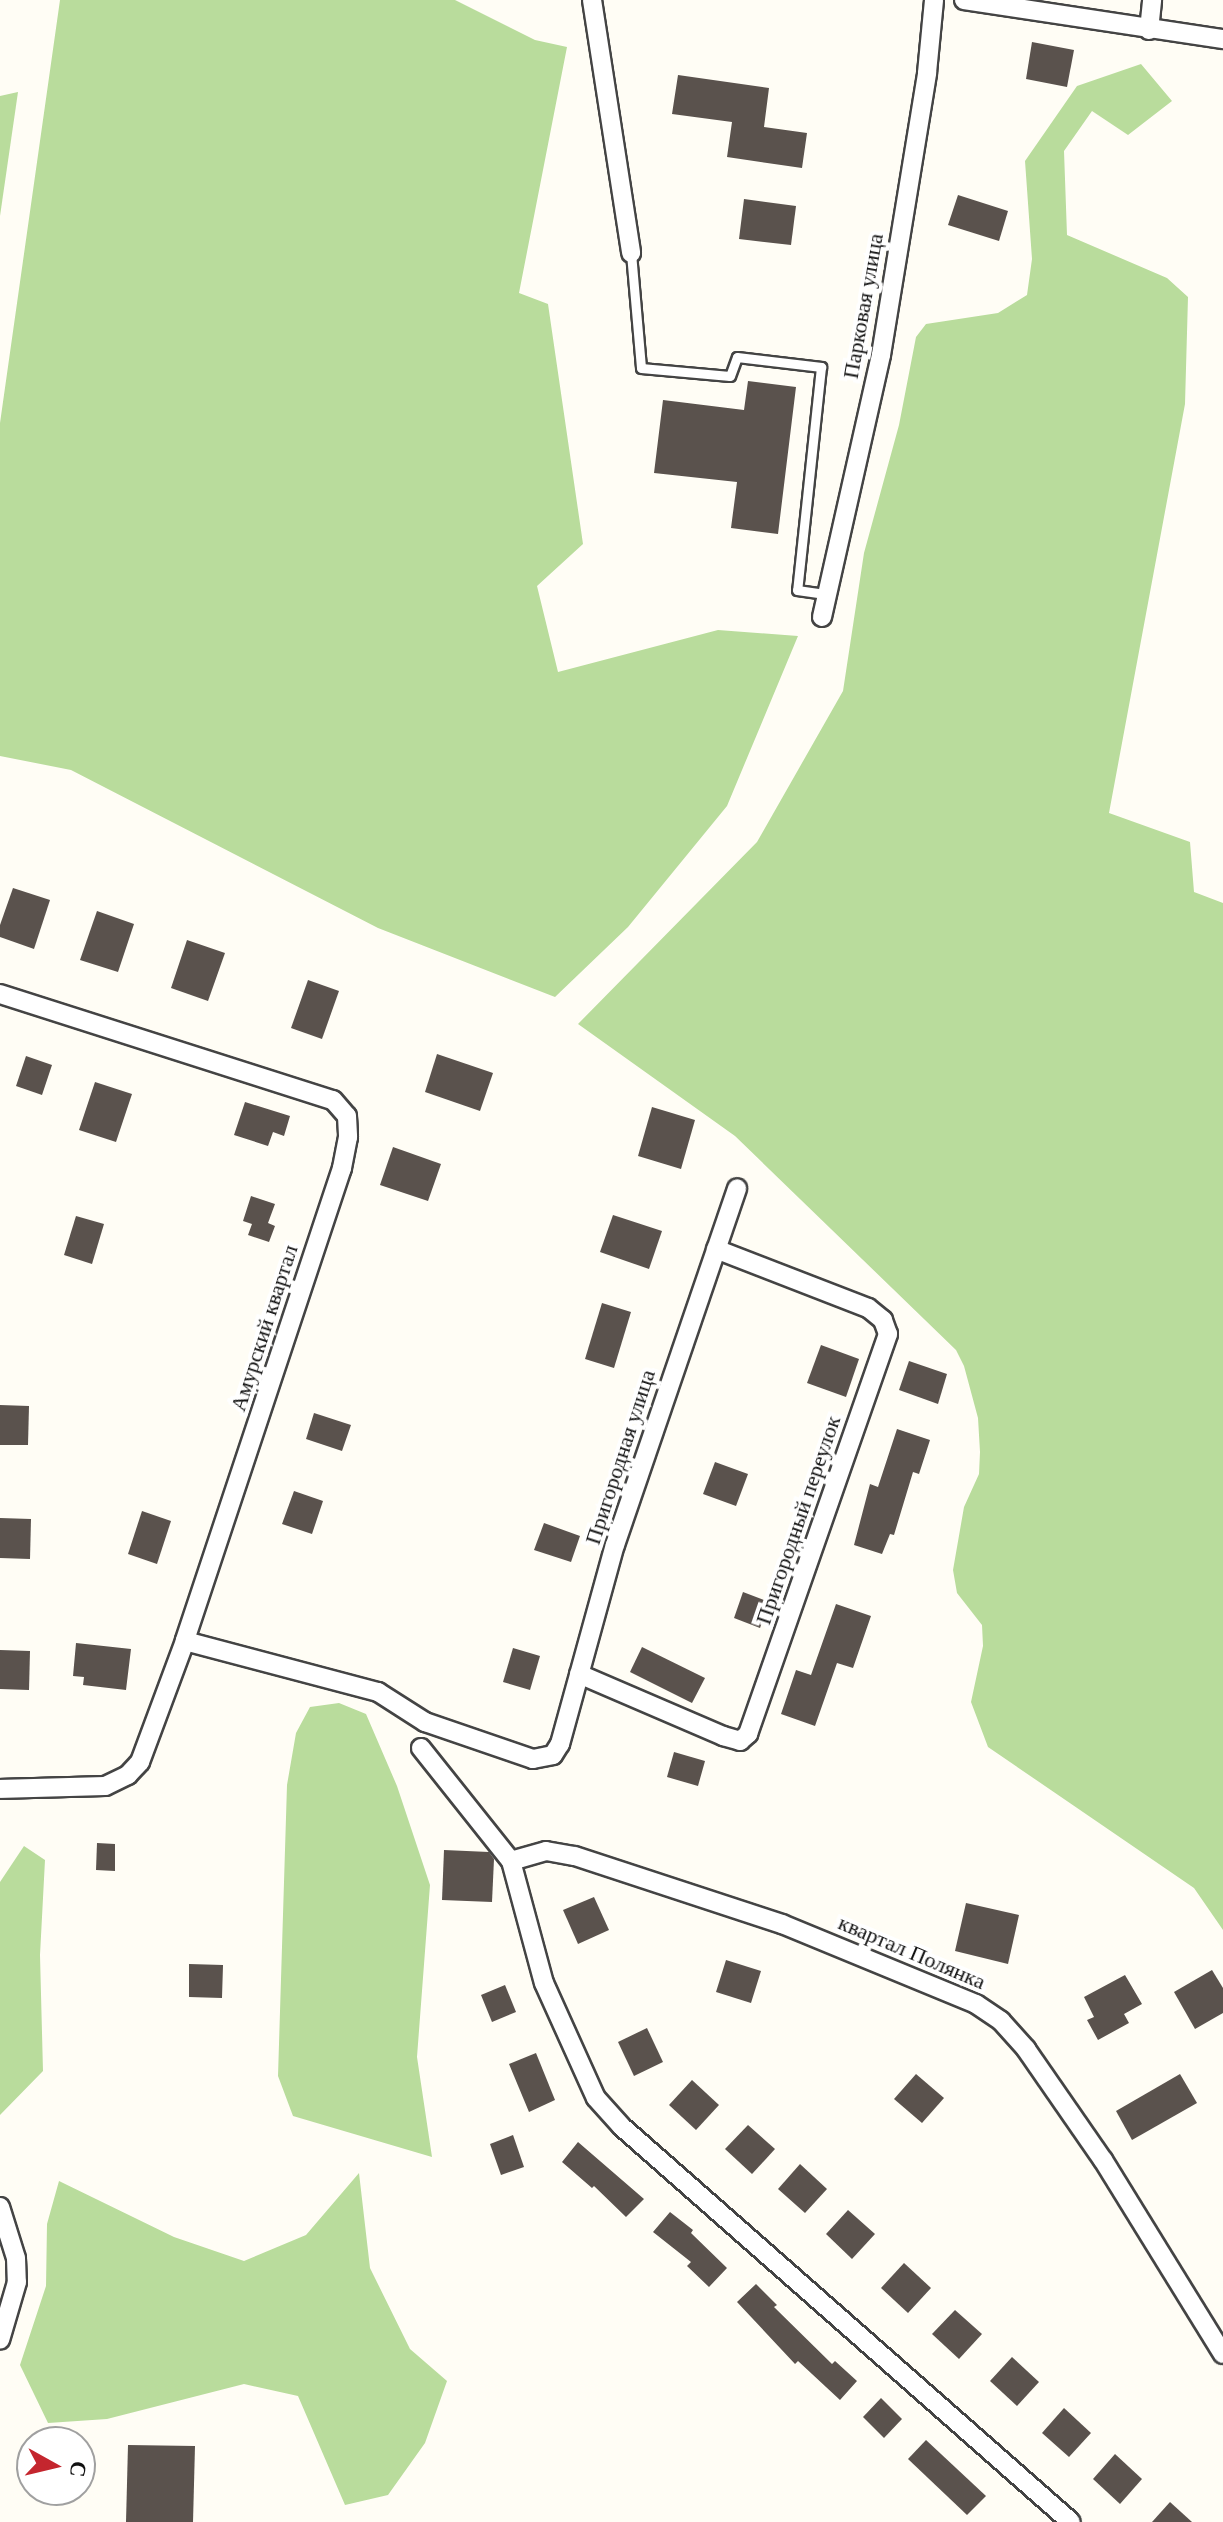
<!DOCTYPE html>
<html>
<head>
<meta charset="utf-8">
<style>
  body { margin:0 }
  #map { position:relative; width:1223px; height:2522px; overflow:hidden; background:#fffdf5; font-family:"Times New Roman",serif }
  div>[style] { position:absolute }
  .forest>* { inset:0; background:#b9dc9c }
  .building>* { inset:0; background:#5a524d }
  .roads { filter:drop-shadow(2px 0 #444) drop-shadow(-2px 0 #444) drop-shadow(0 2px #444) drop-shadow(0 -2px #444) }
  .service>* { height:9px; margin:-4.5px; padding:0 4.5px; transform-origin:4.5px; border-radius:4.5px; background:#fff }
  .minor>* { height:18px; margin:-9px; padding:0 9px; transform-origin:9px; border-radius:9px; background:#fff }
  span { translate:-50% -50%; white-space:nowrap; text-align:center; line-height:1.15; -webkit-text-stroke:8px #fff; paint-order:stroke }
  .street-label { font-size:22px; color:#111 }
  .north { position:absolute; left:16px; top:2426px; width:80px; height:80px; box-sizing:border-box; background:#fff; border:2px solid #a0a0a0; border-radius:50%; rotate:98deg; font-size:22px; font-weight:700; line-height:32px; text-align:center; color:#111 }
  .north::after { content:''; display:block; margin:auto; width:28px; height:36px; background:#c4262e; clip-path:polygon(50% 0,100% 100%,50% 72%,0 100%) }
</style>
</head>
<body>
<div id="map">
  <div class="forest">
    <i style="clip-path:polygon(60px 0,455px 0,535px 40px,567px 47px,519px 293px,548px 304px,583px 544px,537px 586px,558px 672px,718px 630px,798px 636px,727px 806px,628px 927px,555px 997px,378px 928px,71px 770px,0 756px,0 423px)"></i>
    <i style="clip-path:polygon(1141px 64px,1172px 101px,1128px 135px,1092px 111px,1064px 151px,1067px 235px,1167px 278px,1188px 297px,1185px 404px,1109px 813px,1190px 842px,1194px 892px,1223px 903px,1223px 1930px,1194px 1888px,988px 1747px,971px 1702px,983px 1646px,982px 1625px,957px 1593px,953px 1570px,964px 1507px,979px 1474px,980px 1452px,978px 1418px,964px 1366px,956px 1350px,735px 1136px,578px 1024px,757px 842px,843px 691px,864px 553px,899px 425px,916px 337px,926px 324px,998px 313px,1027px 295px,1032px 259px,1025px 161px,1077px 86px)"></i>
    <i style="clip-path:polygon(18px 92px,0 216px,0 96px)"></i>
    <i style="clip-path:polygon(339px 1703px,366px 1714px,397px 1786px,430px 1885px,417px 2057px,432px 2157px,293px 2116px,278px 2076px,287px 1785px,296px 1733px,310px 1707px)"></i>
    <i style="clip-path:polygon(24px 1846px,45px 1860px,40px 1955px,43px 2071px,0 2115px,0 1882px)"></i>
    <i style="clip-path:polygon(359px 2173px,370px 2268px,410px 2349px,447px 2381px,425px 2443px,388px 2495px,345px 2505px,298px 2396px,244px 2384px,107px 2419px,48px 2423px,20px 2365px,46px 2286px,47px 2224px,59px 2181px,174px 2237px,244px 2261px,306px 2235px)"></i>
  </div>
  <div class="building">
    <i style="clip-path:polygon(1032px 42px,1074px 50px,1067px 87px,1026px 79px)"></i>
    <i style="clip-path:polygon(678px 75px,769px 88px,764px 127px,807px 133px,802px 168px,727px 157px,732px 122px,672px 114px)"></i>
    <i style="clip-path:polygon(958px 195px,1008px 211px,999px 241px,948px 225px)"></i>
    <i style="clip-path:polygon(744px 199px,796px 206px,791px 245px,739px 239px)"></i>
    <i style="clip-path:polygon(748px 381px,796px 387px,778px 534px,731px 528px,737px 482px,654px 473px,663px 400px,744px 410px)"></i>
    <i style="clip-path:polygon(13px 888px,50px 900px,34px 949px,0 937px,0 925px)"></i>
    <i style="clip-path:polygon(97px 911px,134px 924px,118px 972px,80px 960px)"></i>
    <i style="clip-path:polygon(187px 940px,225px 953px,208px 1001px,171px 988px)"></i>
    <i style="clip-path:polygon(308px 980px,339px 991px,322px 1039px,291px 1028px)"></i>
    <i style="clip-path:polygon(437px 1054px,493px 1073px,480px 1111px,425px 1092px)"></i>
    <i style="clip-path:polygon(26px 1056px,52px 1065px,42px 1095px,16px 1086px)"></i>
    <i style="clip-path:polygon(95px 1082px,132px 1094px,116px 1142px,79px 1130px)"></i>
    <i style="clip-path:polygon(245px 1102px,290px 1116px,284px 1136px,273px 1132px,268px 1146px,234px 1135px)"></i>
    <i style="clip-path:polygon(652px 1107px,695px 1120px,681px 1169px,638px 1156px)"></i>
    <i style="clip-path:polygon(393px 1147px,441px 1164px,428px 1201px,380px 1185px)"></i>
    <i style="clip-path:polygon(251px 1196px,275px 1204px,268px 1223px,275px 1226px,269px 1242px,248px 1235px,252px 1224px,243px 1221px)"></i>
    <i style="clip-path:polygon(613px 1215px,662px 1231px,649px 1269px,600px 1252px)"></i>
    <i style="clip-path:polygon(76px 1216px,104px 1224px,92px 1264px,64px 1255px)"></i>
    <i style="clip-path:polygon(602px 1303px,631px 1312px,614px 1368px,585px 1359px)"></i>
    <i style="clip-path:polygon(821px 1345px,859px 1359px,846px 1397px,807px 1383px)"></i>
    <i style="clip-path:polygon(909px 1361px,947px 1374px,938px 1404px,899px 1390px)"></i>
    <i style="clip-path:polygon(0 1405px,29px 1406px,28px 1445px,0 1445px)"></i>
    <i style="clip-path:polygon(314px 1413px,351px 1425px,342px 1451px,306px 1439px)"></i>
    <i style="clip-path:polygon(897px 1429px,930px 1440px,919px 1474px,913px 1472px,894px 1535px,890px 1534px,882px 1554px,854px 1545px,870px 1484px,878px 1487px)"></i>
    <i style="clip-path:polygon(715px 1462px,748px 1474px,736px 1506px,703px 1494px)"></i>
    <i style="clip-path:polygon(294px 1491px,323px 1501px,312px 1534px,282px 1524px)"></i>
    <i style="clip-path:polygon(142px 1511px,171px 1521px,157px 1564px,128px 1554px)"></i>
    <i style="clip-path:polygon(0 1518px,31px 1519px,30px 1559px,0 1558px)"></i>
    <i style="clip-path:polygon(544px 1523px,580px 1536px,571px 1562px,534px 1550px)"></i>
    <i style="clip-path:polygon(743px 1592px,769px 1602px,760px 1628px,734px 1618px)"></i>
    <i style="clip-path:polygon(836px 1604px,871px 1616px,853px 1668px,837px 1663px,815px 1726px,781px 1714px,796px 1670px,811px 1675px)"></i>
    <i style="clip-path:polygon(76px 1643px,131px 1649px,126px 1690px,83px 1685px,84px 1677px,73px 1676px)"></i>
    <i style="clip-path:polygon(642px 1647px,705px 1678px,692px 1703px,630px 1672px)"></i>
    <i style="clip-path:polygon(513px 1648px,540px 1656px,530px 1690px,503px 1682px)"></i>
    <i style="clip-path:polygon(0 1650px,30px 1651px,29px 1690px,0 1689px)"></i>
    <i style="clip-path:polygon(674px 1752px,705px 1761px,698px 1786px,667px 1777px)"></i>
    <i style="clip-path:polygon(97px 1843px,115px 1844px,115px 1871px,96px 1870px)"></i>
    <i style="clip-path:polygon(444px 1850px,489px 1852px,494px 1859px,492px 1902px,442px 1900px)"></i>
    <i style="clip-path:polygon(594px 1897px,609px 1930px,578px 1944px,563px 1910px)"></i>
    <i style="clip-path:polygon(966px 1903px,1019px 1915px,1008px 1964px,955px 1951px)"></i>
    <i style="clip-path:polygon(726px 1960px,761px 1971px,751px 2003px,716px 1992px)"></i>
    <i style="clip-path:polygon(189px 1964px,223px 1965px,222px 1998px,189px 1997px)"></i>
    <i style="clip-path:polygon(1212px 1970px,1223px 1988px,1223px 2013px,1195px 2029px,1174px 1992px)"></i>
    <i style="clip-path:polygon(1125px 1975px,1142px 2004px,1124px 2014px,1129px 2023px,1098px 2040px,1087px 2020px,1094px 2017px,1084px 1997px)"></i>
    <i style="clip-path:polygon(505px 1985px,516px 2012px,492px 2022px,481px 1995px)"></i>
    <i style="clip-path:polygon(647px 2028px,663px 2062px,634px 2076px,618px 2042px)"></i>
    <i style="clip-path:polygon(536px 2053px,555px 2100px,529px 2112px,509px 2064px)"></i>
    <i style="clip-path:polygon(916px 2074px,944px 2098px,922px 2123px,894px 2099px)"></i>
    <i style="clip-path:polygon(1180px 2074px,1197px 2103px,1132px 2140px,1116px 2111px)"></i>
    <i style="clip-path:polygon(692px 2080px,719px 2105px,696px 2130px,669px 2105px)"></i>
    <i style="clip-path:polygon(748px 2125px,775px 2149px,752px 2174px,725px 2149px)"></i>
    <i style="clip-path:polygon(513px 2135px,524px 2167px,501px 2175px,490px 2144px)"></i>
    <i style="clip-path:polygon(578px 2142px,644px 2199px,626px 2217px,594px 2186px,592px 2188px,562px 2162px)"></i>
    <i style="clip-path:polygon(800px 2164px,827px 2189px,805px 2213px,778px 2189px)"></i>
    <i style="clip-path:polygon(848px 2210px,875px 2234px,852px 2259px,826px 2234px)"></i>
    <i style="clip-path:polygon(670px 2212px,693px 2230px,691px 2233px,727px 2268px,709px 2287px,687px 2266px,691px 2262px,653px 2232px)"></i>
    <i style="clip-path:polygon(904px 2263px,931px 2288px,908px 2313px,881px 2288px)"></i>
    <i style="clip-path:polygon(756px 2284px,777px 2305px,774px 2307px,832px 2364px,835px 2361px,857px 2381px,840px 2400px,798px 2361px,795px 2364px,737px 2302px)"></i>
    <i style="clip-path:polygon(955px 2310px,982px 2334px,959px 2359px,932px 2334px)"></i>
    <i style="clip-path:polygon(1012px 2357px,1039px 2382px,1017px 2406px,990px 2381px)"></i>
    <i style="clip-path:polygon(881px 2398px,902px 2419px,884px 2438px,863px 2417px)"></i>
    <i style="clip-path:polygon(1064px 2408px,1091px 2433px,1069px 2457px,1042px 2433px)"></i>
    <i style="clip-path:polygon(926px 2440px,986px 2496px,967px 2515px,908px 2459px)"></i>
    <i style="clip-path:polygon(128px 2445px,195px 2446px,193px 2522px,126px 2522px)"></i>
    <i style="clip-path:polygon(1115px 2454px,1142px 2479px,1120px 2504px,1093px 2479px)"></i>
    <i style="clip-path:polygon(1170px 2502px,1192px 2522px,1152px 2522px)"></i>
  </div>
  <div class="roads">
    <div class="service">
      <i style="left:631px;top:253px;width:115px;rotate:85deg"></i>
      <i style="left:641px;top:368px;width:89px;rotate:5.1deg"></i>
      <i style="left:730px;top:376px;width:20px;rotate:-70deg"></i>
      <i style="left:737px;top:357px;width:85px;rotate:6.8deg"></i>
      <i style="left:821px;top:367px;width:224px;rotate:96.1deg"></i>
      <i style="left:797px;top:590px;width:30px;rotate:8deg"></i>
    </div>
    <div class="minor">
      <i style="left:592px;top:0;width:256px;rotate:81.2deg"></i>
      <i style="left:964px;top:0;width:262px;rotate:8.6deg"></i>
      <i style="left:1149px;top:30px;width:30px;rotate:-84deg"></i>
      <i style="left:822px;top:617px;width:269px;rotate:-77.3deg"></i>
      <i style="left:881px;top:355px;width:286px;rotate:-80.7deg"></i>
      <i style="left:927px;top:73px;width:73px;rotate:-84.5deg"></i>
      <i style="left:0;top:994px;width:349px;rotate:17.7deg"></i>
      <i style="left:333px;top:1100px;width:21px;rotate:49deg"></i>
      <i style="left:347px;top:1116px;width:21px;rotate:87deg"></i>
      <i style="left:348px;top:1137px;width:32px;rotate:101deg"></i>
      <i style="left:342px;top:1168px;width:498px;rotate:108.4deg"></i>
      <i style="left:185px;top:1641px;width:129px;rotate:110.4deg"></i>
      <i style="left:140px;top:1762px;width:18px;rotate:133deg"></i>
      <i style="left:128px;top:1775px;width:25px;rotate:154deg"></i>
      <i style="left:105px;top:1786px;width:105px;rotate:178.4deg"></i>
      <i style="left:185px;top:1641px;width:200px;rotate:14.8deg"></i>
      <i style="left:378px;top:1692px;width:56px;rotate:32.6deg"></i>
      <i style="left:425px;top:1722px;width:114px;rotate:18.9deg"></i>
      <i style="left:533px;top:1759px;width:20px;rotate:-11deg"></i>
      <i style="left:553px;top:1755px;width:13px;rotate:-58deg"></i>
      <i style="left:560px;top:1744px;width:206px;rotate:-74.6deg"></i>
      <i style="left:615px;top:1545px;width:377px;rotate:-71.1deg"></i>
      <i style="left:579px;top:1674px;width:157px;rotate:23.3deg"></i>
      <i style="left:723px;top:1736px;width:18px;rotate:16deg"></i>
      <i style="left:740px;top:1741px;width:11px;rotate:-41deg"></i>
      <i style="left:748px;top:1734px;width:424px;rotate:-70.7deg"></i>
      <i style="left:888px;top:1334px;width:15px;rotate:-110deg"></i>
      <i style="left:883px;top:1320px;width:19px;rotate:-141deg"></i>
      <i style="left:868px;top:1308px;width:163px;rotate:-158.8deg"></i>
      <i style="left:421px;top:1748px;width:144px;rotate:51.5deg"></i>
      <i style="left:511px;top:1861px;width:126px;rotate:74.9deg"></i>
      <i style="left:544px;top:1983px;width:126px;rotate:65.7deg"></i>
      <i style="left:596px;top:2098px;width:38px;rotate:48deg"></i>
      <i style="left:621px;top:2126px;width:599px;rotate:41.35deg"></i>
      <i style="left:511px;top:1861px;width:36px;rotate:-16deg"></i>
      <i style="left:546px;top:1851px;width:29px;rotate:10deg"></i>
      <i style="left:575px;top:1856px;width:218px;rotate:18.2deg"></i>
      <i style="left:782px;top:1924px;width:210px;rotate:22.4deg"></i>
      <i style="left:976px;top:2004px;width:30px;rotate:34deg"></i>
      <i style="left:1001px;top:2021px;width:38px;rotate:48deg"></i>
      <i style="left:1026px;top:2049px;width:135px;rotate:55.3deg"></i>
      <i style="left:1103px;top:2160px;width:228px;rotate:58.3deg"></i>
      <i style="left:0;top:2207px;width:53px;rotate:72.6deg"></i>
      <i style="left:16px;top:2258px;width:24px;rotate:88deg"></i>
      <i style="left:17px;top:2282px;width:60px;rotate:106.3deg"></i>
    </div>
  </div>
  <div class="street-label">
    <span style="left:863px;top:306px;rotate:-80deg">Парковая улица</span>
    <span style="left:264px;top:1328px;rotate:-72deg">Амурский квартал</span>
    <span style="left:620px;top:1457px;rotate:-72deg">Пригородная улица</span>
    <span style="left:798px;top:1520px;rotate:-71deg">Пригородный переулок</span>
    <span style="left:912px;top:1952px;rotate:23deg">квартал Полянка</span>
  </div>
  <div class="north">С</div>
</div>
</body>
</html>
